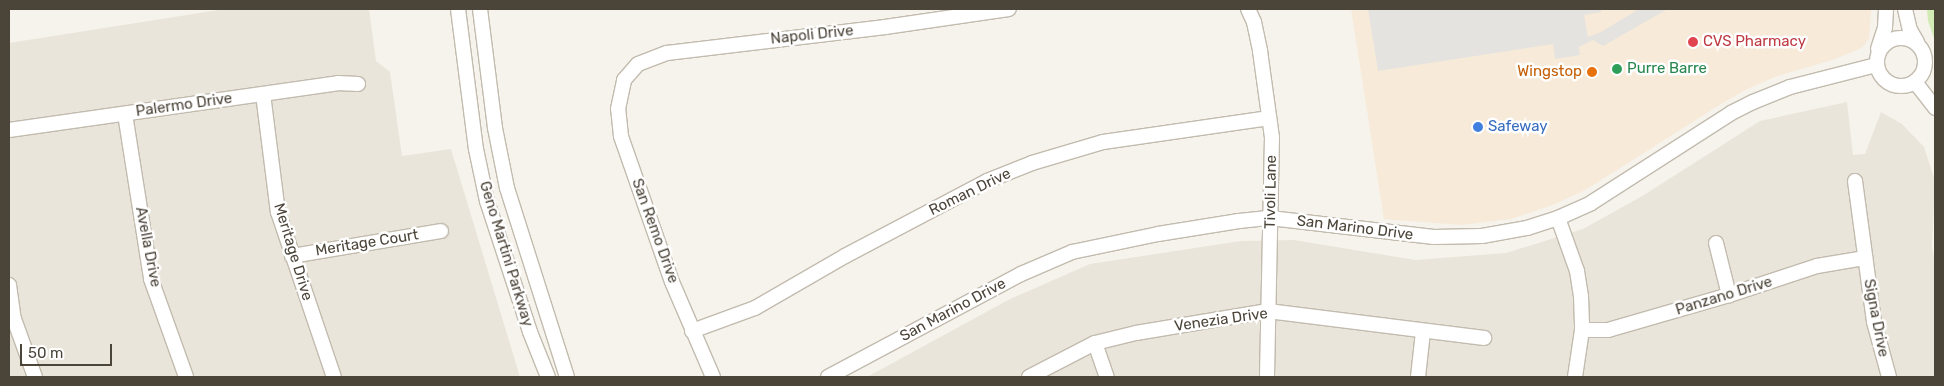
<!DOCTYPE html>
<html>
<head>
<meta charset="utf-8">
<style>
  body { margin:0 }
  #map { position:relative; width:1944px; height:386px; overflow:hidden; background:#f6f3ec; font-family:Rubik,sans-serif }
  div>[style] { position:absolute }
  .residential>* { inset:0; background:#eae5da }
  .commercial>* { inset:0; background:#f7ead8 }
  .green>* { inset:0; background:#d2eab5 }
  .parking>* { inset:0; background:#e5e3e0 }
  .roads { filter:drop-shadow(1px 0 #c2bbae) drop-shadow(-1px 0 #c2bbae) drop-shadow(0 1px #c2bbae) drop-shadow(0 -1px #c2bbae) }
  .minor>* { height:14px; margin:-7px; padding:0 7px; transform-origin:7px; border-radius:7px; background:#fff }
  .minor>.ring { margin:-7px; padding:0; box-sizing:content-box; background:none; border:14px solid #fff; border-radius:50% }
  .dots>* { width:14px; height:14px; translate:-50% -50%; box-sizing:border-box; border:2px solid #fff; border-radius:50% }
  span { translate:-50% -50%; white-space:nowrap; text-align:center; line-height:1.15; -webkit-text-stroke:5px #fff; paint-order:stroke }
  .street-label { font-size:15px; color:#4b4439 }
  .health-label { font-size:15px; color:#be3a42 }
  .left { translate:0 -50%; text-align:left }
  .leisure-label { font-size:15px; color:#27864d }
  .food-label { font-size:15px; color:#c56008 }
  .right { translate:-100% -50%; text-align:right }
  .shop-label { font-size:15px; color:#366cbe }
  .frame { position:absolute; inset:0; border:10px solid #4b4439; pointer-events:none }
  .scale { position:absolute; left:20px; top:344px; width:92px; height:22px; box-sizing:border-box; border:2px solid #4b4439; border-top:0; padding-left:6px; font-size:15px; line-height:18px; white-space:nowrap; color:#4b4439; -webkit-text-stroke:4px #fff; paint-order:stroke }
</style>
</head>
<body>
<div id="map">
  <div class="residential">
    <i style="clip-path:polygon(225px 9px,369px 9px,376px 61px,390px 72px,402px 156px,451px 149px,520px 377px,9px 377px,9px 43px)"></i>
    <i style="clip-path:polygon(1847px 102px,1853px 155px,1865px 154px,1881px 112px,1902px 124px,1924px 147px,1935px 181px,1932px 248px,1935px 262px,1935px 377px,867px 377px,1010px 299px,1090px 264px,1241px 241px,1294px 240px,1415px 260px,1506px 253px,1583px 229px,1644px 195px,1760px 121px)"></i>
  </div>
  <div class="commercial">
    <i style="clip-path:polygon(1351px 9px,1871px 9px,1871px 14px,1869px 38px,1864px 46px,1859px 49px,1835px 59px,1775px 77px,1747px 89px,1721px 104px,1587px 189px,1553px 205px,1511px 219px,1462px 225px,1384px 219px)"></i>
  </div>
  <div class="green">
    <i style="clip-path:polygon(1927px 9px,1935px 9px,1935px 41px,1928px 21px)"></i>
  </div>
  <div class="parking">
    <i style="clip-path:polygon(1368px 9px,1601px 9px,1601px 12px,1584px 15px,1588px 37px,1601px 32px,1639px 9px,1668px 9px,1603px 46px,1593px 40px,1579px 47px,1580px 55px,1555px 59px,1553px 44px,1378px 71px)"></i>
  </div>
  <div class="roads">
    <div class="minor">
      <i style="left:458px;top:9px;width:141px;rotate:82.7deg"></i>
      <i style="left:476px;top:149px;width:53px;rotate:78.1deg"></i>
      <i style="left:487px;top:201px;width:138px;rotate:71.8deg"></i>
      <i style="left:530px;top:332px;width:48px;rotate:68.2deg"></i>
      <i style="left:480px;top:9px;width:120px;rotate:82.8deg"></i>
      <i style="left:495px;top:128px;width:61px;rotate:78.7deg"></i>
      <i style="left:507px;top:188px;width:198px;rotate:72.4deg"></i>
      <i style="left:1248px;top:9px;width:14px;rotate:65deg"></i>
      <i style="left:1254px;top:22px;width:30px;rotate:78deg"></i>
      <i style="left:1260px;top:51px;width:87px;rotate:82.1deg"></i>
      <i style="left:1272px;top:137px;width:240px;rotate:91.2deg"></i>
      <i style="left:1905px;top:9px;width:22px;rotate:77deg"></i>
      <i style="left:1910px;top:30px;width:14px;rotate:60deg"></i>
      <i class="ring" style="left:1877px;top:38px;width:34px;height:34px"></i>
      <i style="left:1878px;top:49px;width:22px;rotate:-72deg"></i>
      <i style="left:1885px;top:28px;width:19px;rotate:-87deg"></i>
      <i style="left:1915px;top:82px;width:33px;rotate:52deg"></i>
      <i style="left:263px;top:94px;width:119px;rotate:82.8deg"></i>
      <i style="left:278px;top:212px;width:174px;rotate:71.3deg"></i>
      <i style="left:125px;top:114px;width:167px;rotate:81deg"></i>
      <i style="left:151px;top:279px;width:104px;rotate:70.3deg"></i>
      <i style="left:9px;top:130px;width:332px;rotate:-8.1deg"></i>
      <i style="left:338px;top:83px;width:20px;rotate:3deg"></i>
      <i style="left:1855px;top:181px;width:142px;rotate:82.3deg"></i>
      <i style="left:1874px;top:322px;width:57px;rotate:74.7deg"></i>
      <i style="left:1558px;top:218px;width:56px;rotate:70.3deg"></i>
      <i style="left:1577px;top:271px;width:25px;rotate:81deg"></i>
      <i style="left:1581px;top:296px;width:34px;rotate:88deg"></i>
      <i style="left:1582px;top:330px;width:48px;rotate:98.5deg"></i>
      <i style="left:1716px;top:243px;width:54px;rotate:76deg"></i>
      <i style="left:292px;top:256px;width:151px;rotate:-9.5deg"></i>
      <i style="left:9px;top:285px;width:34px;rotate:82deg"></i>
      <i style="left:14px;top:319px;width:62px;rotate:70.1deg"></i>
      <i style="left:1582px;top:330px;width:26px"></i>
      <i style="left:1608px;top:330px;width:126px;rotate:-16.1deg"></i>
      <i style="left:1729px;top:295px;width:93px;rotate:-18.2deg"></i>
      <i style="left:1817px;top:266px;width:49px;rotate:-9.5deg"></i>
      <i style="left:692px;top:331px;width:67px;rotate:-20.1deg"></i>
      <i style="left:755px;top:308px;width:104px;rotate:-30deg"></i>
      <i style="left:845px;top:256px;width:161px;rotate:-27.8deg"></i>
      <i style="left:987px;top:181px;width:48px;rotate:-21.8deg"></i>
      <i style="left:1032px;top:163px;width:74px;rotate:-16.5deg"></i>
      <i style="left:1103px;top:142px;width:168px;rotate:-8.2deg"></i>
      <i style="left:1095px;top:343px;width:36px;rotate:71deg"></i>
      <i style="left:713px;top:377px;width:103px;rotate:-113.3deg"></i>
      <i style="left:672px;top:282px;width:155px;rotate:-109.3deg"></i>
      <i style="left:621px;top:136px;width:27px;rotate:-96deg"></i>
      <i style="left:618px;top:109px;width:30px;rotate:-78deg"></i>
      <i style="left:624px;top:80px;width:21px;rotate:-49deg"></i>
      <i style="left:638px;top:64px;width:31px;rotate:-21deg"></i>
      <i style="left:667px;top:53px;width:220px;rotate:-6.8deg"></i>
      <i style="left:885px;top:27px;width:125px;rotate:-8.3deg"></i>
      <i style="left:828px;top:377px;width:219px;rotate:-28.1deg"></i>
      <i style="left:1021px;top:274px;width:56px;rotate:-23.3deg"></i>
      <i style="left:1072px;top:252px;width:88px;rotate:-11.8deg"></i>
      <i style="left:1158px;top:234px;width:82px;rotate:-9.1deg"></i>
      <i style="left:1239px;top:221px;width:31px;rotate:-6deg"></i>
      <i style="left:1270px;top:218px;width:165px;rotate:6.6deg"></i>
      <i style="left:1434px;top:237px;width:48px;rotate:-1.2deg"></i>
      <i style="left:1482px;top:236px;width:46px;rotate:-10.1deg"></i>
      <i style="left:1527px;top:228px;width:33px;rotate:-18deg"></i>
      <i style="left:1558px;top:218px;width:36px;rotate:-24deg"></i>
      <i style="left:1591px;top:203px;width:166px;rotate:-32.7deg"></i>
      <i style="left:1731px;top:113px;width:25px;rotate:-27deg"></i>
      <i style="left:1753px;top:102px;width:40px;rotate:-22deg"></i>
      <i style="left:1790px;top:87px;width:89px;rotate:-14.3deg"></i>
      <i style="left:1029px;top:377px;width:74px;rotate:-27.3deg"></i>
      <i style="left:1095px;top:343px;width:42px;rotate:-13.7deg"></i>
      <i style="left:1136px;top:333px;width:134px;rotate:-9.5deg"></i>
      <i style="left:1268px;top:311px;width:218px;rotate:7.1deg"></i>
      <i style="left:1418px;top:377px;width:45px;rotate:-83.7deg"></i>
    </div>
  </div>
  <div class="dots">
    <i style="left:1693px;top:42px;background:#e0444e"></i>
    <i style="left:1617px;top:69px;background:#2e9e5b"></i>
    <i style="left:1592px;top:72px;background:#e8710a"></i>
    <i style="left:1478px;top:127px;background:#3f7fe0"></i>
  </div>
  <div class="street-label">
    <span style="left:812px;top:35px;rotate:-6deg">Napoli Drive</span>
    <span style="left:184px;top:105px;rotate:-8deg">Palermo Drive</span>
    <span style="left:970px;top:192px;rotate:-26deg">Roman Drive</span>
    <span style="left:1271px;top:192px;rotate:-89deg">Tivoli Lane</span>
    <span style="left:1355px;top:228px;rotate:7deg">San Marino Drive</span>
    <span style="left:655px;top:231px;rotate:70deg">San Remo Drive</span>
    <span style="left:367px;top:243px;rotate:-9deg">Meritage Court</span>
    <span style="left:148px;top:247px;rotate:79deg">Avella Drive</span>
    <span style="left:293px;top:252px;rotate:73deg">Meritage Drive</span>
    <span style="left:506px;top:254px;rotate:73deg">Geno Martini Parkway</span>
    <span style="left:1724px;top:296px;rotate:-17deg">Panzano Drive</span>
    <span style="left:953px;top:310px;rotate:-28deg">San Marino Drive</span>
    <span style="left:1876px;top:318px;rotate:79deg">Signa Drive</span>
    <span style="left:1221px;top:320px;rotate:-8deg">Venezia Drive</span>
  </div>
  <div class="health-label">
    <span class="left" style="left:1703px;top:42px">CVS Pharmacy</span>
  </div>
  <div class="leisure-label">
    <span class="left" style="left:1627px;top:69px">Purre Barre</span>
  </div>
  <div class="food-label">
    <span class="right" style="left:1582px;top:72px">Wingstop</span>
  </div>
  <div class="shop-label">
    <span class="left" style="left:1488px;top:127px">Safeway</span>
  </div>
  <div class="frame"></div>
  <div class="scale">50 m</div>
</div>
</body>
</html>
